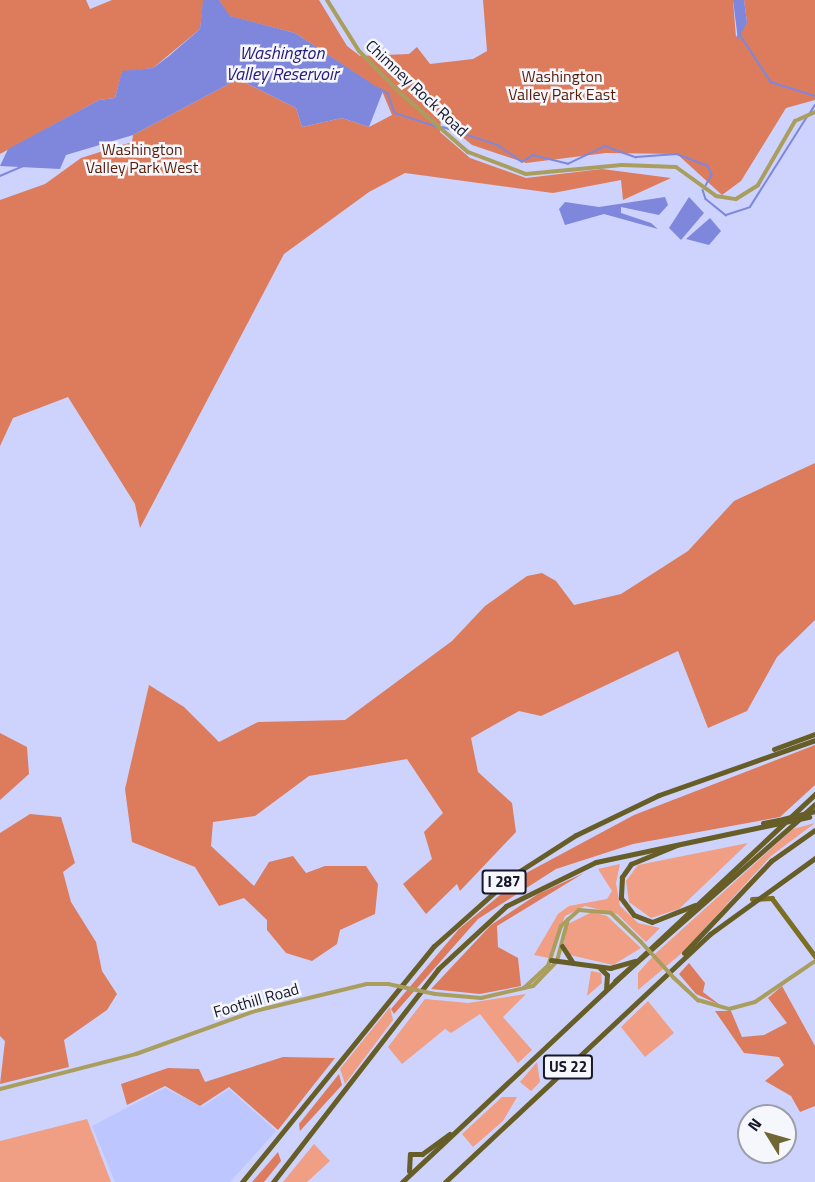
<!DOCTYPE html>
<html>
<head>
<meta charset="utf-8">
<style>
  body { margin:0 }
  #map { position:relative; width:815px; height:1182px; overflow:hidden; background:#cdd3fc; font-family:"Titillium Web",sans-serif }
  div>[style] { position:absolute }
  .built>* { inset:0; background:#bec6ff }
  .green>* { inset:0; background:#f09e84 }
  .forest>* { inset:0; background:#dc7c5d }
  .water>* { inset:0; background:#7f87dc }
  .stream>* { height:1.5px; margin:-0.75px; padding:0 0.75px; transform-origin:0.75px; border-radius:0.75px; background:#7f87dc }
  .minor>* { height:4px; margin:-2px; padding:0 2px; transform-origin:2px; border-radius:2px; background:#aa9e5f }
  .major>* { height:4.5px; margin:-2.25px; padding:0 2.25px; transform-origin:2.25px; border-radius:2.25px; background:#7c6e22 }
  .highway>* { height:5px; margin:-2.5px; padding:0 2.5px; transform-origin:2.5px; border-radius:2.5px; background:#675d26 }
  .minor-bridge>* { height:4px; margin:-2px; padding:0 2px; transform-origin:2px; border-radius:2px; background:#aa9e5f }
  .highway-bridge>* { height:5px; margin:-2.5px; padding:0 2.5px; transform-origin:2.5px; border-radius:2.5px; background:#675d26 }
  span { translate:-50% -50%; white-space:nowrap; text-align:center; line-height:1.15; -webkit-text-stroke:5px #f6f7fc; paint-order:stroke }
  .shield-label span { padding:2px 4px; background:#f6f7fc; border:2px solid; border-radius:4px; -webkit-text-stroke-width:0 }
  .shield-label { font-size:15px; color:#16182a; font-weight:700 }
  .park-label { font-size:16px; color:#581c06 }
  .street-label { font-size:16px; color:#16182a }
  .water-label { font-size:18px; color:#281b7f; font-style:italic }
  .north { position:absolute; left:737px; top:1104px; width:60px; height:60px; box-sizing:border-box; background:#f6f7fc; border:2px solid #9c9ea8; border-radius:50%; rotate:307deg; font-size:16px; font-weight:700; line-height:24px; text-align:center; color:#16182a }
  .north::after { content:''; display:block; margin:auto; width:21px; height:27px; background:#716734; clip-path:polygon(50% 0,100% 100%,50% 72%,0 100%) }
</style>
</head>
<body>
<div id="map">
  <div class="built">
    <i style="clip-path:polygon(165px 1088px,202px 1107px,229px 1089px,276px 1131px,230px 1182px,115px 1182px,92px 1126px)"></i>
  </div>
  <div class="green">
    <i style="clip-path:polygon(815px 823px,771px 856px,682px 953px,638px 990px,638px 973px,656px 953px,793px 829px)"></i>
    <i style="clip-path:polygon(748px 843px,679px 909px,651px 918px,629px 902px,626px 881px,638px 865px)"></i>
    <i style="clip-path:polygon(620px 864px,616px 883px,620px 906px,638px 923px,660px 928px,646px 942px,617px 914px,585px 906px,565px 916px,549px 958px,534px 955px,558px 914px,569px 906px,607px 899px,612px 891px,598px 869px)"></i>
    <i style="clip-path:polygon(592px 912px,607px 916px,641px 948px,613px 965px,570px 955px,564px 944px,568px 924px)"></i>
    <i style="clip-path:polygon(591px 971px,601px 973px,602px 983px,587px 996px)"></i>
    <i style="clip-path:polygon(526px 994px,503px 1017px,532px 1050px,518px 1063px,480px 1014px,451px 1033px,445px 1029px,402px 1064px,388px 1047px,425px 999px,468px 1003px)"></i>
    <i style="clip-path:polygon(648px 1001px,674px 1033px,645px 1057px,621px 1027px)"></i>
    <i style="clip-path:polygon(390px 1007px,393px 1020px,345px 1084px,340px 1069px)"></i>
    <i style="clip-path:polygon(537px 1062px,540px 1082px,531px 1091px,520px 1082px)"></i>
    <i style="clip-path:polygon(502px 1097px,517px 1097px,503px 1121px,473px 1147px,462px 1134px)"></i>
    <i style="clip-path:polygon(87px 1119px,111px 1182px,0 1182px,0 1141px)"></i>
    <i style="clip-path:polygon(314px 1144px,330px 1161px,307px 1182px,283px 1182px)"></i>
  </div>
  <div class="forest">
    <i style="clip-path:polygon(0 0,86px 0,90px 9px,112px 0,203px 0,203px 5px,200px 29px,153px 68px,122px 72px,115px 98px,99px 100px,0 154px)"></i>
    <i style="clip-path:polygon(219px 0,319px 0,347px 46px,360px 56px,409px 54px,417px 47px,430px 64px,473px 59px,487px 51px,483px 0,733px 0,736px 37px,747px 22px,744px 0,815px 0,815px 100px,786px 108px,741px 181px,722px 195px,677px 154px,606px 153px,526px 163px,472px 145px,441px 119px,440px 132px,470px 158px,526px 178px,602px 169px,671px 178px,623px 200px,621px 180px,553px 193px,405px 173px,369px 192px,284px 254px,140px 528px,135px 504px,68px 397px,13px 418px,0 446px,0 200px,45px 184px,81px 158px,132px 142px,133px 135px,238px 79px,296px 108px,302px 127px,342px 118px,369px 127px,392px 115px,382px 91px,295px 33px,229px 16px)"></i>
    <i style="clip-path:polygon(815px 463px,815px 620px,777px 657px,747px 711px,708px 728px,678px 651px,541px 716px,519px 711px,471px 738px,478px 772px,512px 803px,516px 832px,460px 891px,457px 884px,426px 914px,403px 884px,432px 859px,424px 832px,443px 813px,407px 759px,309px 776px,255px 816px,213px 822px,211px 846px,254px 886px,269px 862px,293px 856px,306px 873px,325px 866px,366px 866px,378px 884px,375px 914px,340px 930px,337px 944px,312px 961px,286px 953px,267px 930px,267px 920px,244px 898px,219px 906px,195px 867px,132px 842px,125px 789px,149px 685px,184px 707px,219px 742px,258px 722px,345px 720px,452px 641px,485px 606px,527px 576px,542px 573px,556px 581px,574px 605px,621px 594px,688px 551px,734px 501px)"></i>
    <i style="clip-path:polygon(0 733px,27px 747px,29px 774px,0 800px)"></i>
    <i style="clip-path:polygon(815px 745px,815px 785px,780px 817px,633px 844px,556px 869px,478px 919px,394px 1014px,391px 1009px,459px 929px,528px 872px,634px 815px)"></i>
    <i style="clip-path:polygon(30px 814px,61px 817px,75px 863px,63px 872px,71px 902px,96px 942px,102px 971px,117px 994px,107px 1010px,64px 1040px,69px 1067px,0 1084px,5px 1041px,0 1036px,0 833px)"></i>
    <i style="clip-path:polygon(584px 873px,497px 926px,498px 947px,518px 958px,521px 986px,480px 994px,431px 989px,491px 925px,538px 894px)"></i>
    <i style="clip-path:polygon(689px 963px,705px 983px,703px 992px,720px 1005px,696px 994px,679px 974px)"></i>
    <i style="clip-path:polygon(782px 986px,815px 1046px,815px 1106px,800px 1112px,791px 1096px,765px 1081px,784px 1065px,779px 1057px,744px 1053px,715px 1011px,731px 1011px,742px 1037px,764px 1035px,787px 1023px,768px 998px)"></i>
    <i style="clip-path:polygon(283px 1057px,335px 1058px,278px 1130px,229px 1087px,200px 1106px,165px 1086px,127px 1105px,121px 1084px,168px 1068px,199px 1069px,205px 1082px)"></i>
    <i style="clip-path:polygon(339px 1074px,342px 1085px,300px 1131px,299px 1124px)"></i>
    <i style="clip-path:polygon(278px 1152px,281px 1161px,264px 1182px,252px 1182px)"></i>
  </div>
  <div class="water">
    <i style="clip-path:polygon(203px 0,219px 0,230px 16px,295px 33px,383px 91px,369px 127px,342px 118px,302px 127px,296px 108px,238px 79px,133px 135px,66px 155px,60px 169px,0 166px,8px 149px,99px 100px,115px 98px,122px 71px,153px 68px,169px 56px,200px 29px)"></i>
    <i style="clip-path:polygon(733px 0,744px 0,747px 22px,738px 40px)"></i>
    <i style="clip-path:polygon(665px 197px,668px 205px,659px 215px,621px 207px,621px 213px,651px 223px,658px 229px,604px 214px,565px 225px,559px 209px,565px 202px,599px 207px)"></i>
    <i style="clip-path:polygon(689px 197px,704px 213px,681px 240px,669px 228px)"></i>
    <i style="clip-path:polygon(710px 218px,721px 231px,709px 245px,686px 239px)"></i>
  </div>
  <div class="stream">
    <i style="left:741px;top:36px;width:55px;rotate:56.9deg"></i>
    <i style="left:771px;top:82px;width:46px;rotate:17.7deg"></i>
    <i style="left:380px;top:89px;width:9px;rotate:27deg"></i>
    <i style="left:388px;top:93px;width:21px;rotate:71deg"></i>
    <i style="left:395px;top:113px;width:42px;rotate:18deg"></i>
    <i style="left:810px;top:113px;width:9px;rotate:-58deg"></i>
    <i style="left:443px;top:127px;width:58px;rotate:18.1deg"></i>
    <i style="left:498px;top:145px;width:29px;rotate:35deg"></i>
    <i style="left:522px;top:162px;width:13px;rotate:-32deg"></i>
    <i style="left:533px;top:155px;width:36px;rotate:14deg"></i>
    <i style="left:568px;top:164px;width:41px;rotate:-25.9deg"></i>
    <i style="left:605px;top:146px;width:33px;rotate:20deg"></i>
    <i style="left:636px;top:157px;width:41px;rotate:-4.2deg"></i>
    <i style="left:677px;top:154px;width:33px;rotate:21deg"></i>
    <i style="left:708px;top:166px;width:10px;rotate:66deg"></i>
    <i style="left:712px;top:175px;width:13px;rotate:119deg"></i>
    <i style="left:0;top:176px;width:26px;rotate:-23deg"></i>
    <i style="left:703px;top:190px;width:9px;rotate:72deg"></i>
    <i style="left:706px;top:199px;width:26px;rotate:39deg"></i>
    <i style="left:726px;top:215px;width:25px;rotate:-18deg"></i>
    <i style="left:750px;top:207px;width:107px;rotate:-57.7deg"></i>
  </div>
  <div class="minor">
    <i style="left:327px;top:0;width:60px;rotate:57.9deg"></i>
    <i style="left:359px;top:51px;width:56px;rotate:45.7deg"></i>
    <i style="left:398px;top:91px;width:93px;rotate:41.1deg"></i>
    <i style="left:468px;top:152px;width:62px;rotate:20.8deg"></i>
    <i style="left:526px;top:174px;width:96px;rotate:-5.4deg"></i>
    <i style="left:622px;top:165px;width:54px;rotate:2.1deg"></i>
    <i style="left:676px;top:167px;width:49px;rotate:35.9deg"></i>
    <i style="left:716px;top:196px;width:20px;rotate:9deg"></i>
    <i style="left:736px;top:199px;width:26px;rotate:-32deg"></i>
    <i style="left:758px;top:185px;width:74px;rotate:-60deg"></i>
    <i style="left:795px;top:121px;width:22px;rotate:-24deg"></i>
    <i style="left:674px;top:978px;width:33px;rotate:43deg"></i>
    <i style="left:698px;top:1000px;width:32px;rotate:16deg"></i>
    <i style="left:729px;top:1009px;width:27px;rotate:-15deg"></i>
    <i style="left:755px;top:1002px;width:73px;rotate:-34.3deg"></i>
    <i style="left:524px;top:988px;width:33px;rotate:-43deg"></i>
    <i style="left:548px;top:966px;width:42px;rotate:-72deg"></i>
    <i style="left:561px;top:926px;width:24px;rotate:-42deg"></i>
    <i style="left:579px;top:910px;width:32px;rotate:5deg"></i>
    <i style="left:611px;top:913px;width:42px;rotate:44deg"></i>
    <i style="left:435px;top:994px;width:46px;rotate:5deg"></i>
    <i style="left:481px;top:998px;width:53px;rotate:-13deg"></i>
    <i style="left:533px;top:986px;width:35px;rotate:-46deg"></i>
    <i style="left:557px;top:961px;width:43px;rotate:-75.3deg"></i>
    <i style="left:0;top:1089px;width:140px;rotate:-14.4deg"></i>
    <i style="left:136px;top:1054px;width:127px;rotate:-19.9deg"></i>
    <i style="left:255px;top:1011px;width:115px;rotate:-13.6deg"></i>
    <i style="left:367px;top:984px;width:21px"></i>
  </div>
  <div class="major">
    <i style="left:752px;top:899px;width:20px;rotate:-3deg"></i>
    <i style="left:772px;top:898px;width:72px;rotate:53.4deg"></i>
  </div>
  <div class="highway">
    <i style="left:774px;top:749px;width:44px;rotate:-20.1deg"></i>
    <i style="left:805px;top:813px;width:13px;rotate:-42deg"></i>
    <i style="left:763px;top:823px;width:16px;rotate:-11deg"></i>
    <i style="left:677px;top:845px;width:50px;rotate:157.6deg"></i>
    <i style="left:631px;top:864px;width:16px;rotate:125deg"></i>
    <i style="left:622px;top:877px;width:21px;rotate:93deg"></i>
    <i style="left:621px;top:898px;width:21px;rotate:53deg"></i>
    <i style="left:634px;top:915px;width:19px;rotate:21deg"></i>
    <i style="left:652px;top:922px;width:46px;rotate:-21.6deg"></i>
    <i style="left:562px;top:946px;width:20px;rotate:57deg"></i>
    <i style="left:684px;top:953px;width:127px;rotate:-46.6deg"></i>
    <i style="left:771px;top:861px;width:54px;rotate:-35.2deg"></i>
    <i style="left:551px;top:960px;width:60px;rotate:7.7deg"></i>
    <i style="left:610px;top:968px;width:26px;rotate:-16deg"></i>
    <i style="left:600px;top:968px;width:10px;rotate:45deg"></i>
    <i style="left:607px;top:975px;width:13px;rotate:94deg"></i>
    <i style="left:615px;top:981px;width:244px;rotate:-41.3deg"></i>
    <i style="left:409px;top:1171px;width:17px;rotate:-87deg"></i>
    <i style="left:410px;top:1154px;width:12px"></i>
    <i style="left:422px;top:1154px;width:34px;rotate:-36deg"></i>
    <i style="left:242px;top:1182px;width:304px;rotate:-50.9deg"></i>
    <i style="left:434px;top:946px;width:108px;rotate:-41.6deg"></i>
    <i style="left:515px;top:874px;width:72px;rotate:-32.6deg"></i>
    <i style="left:576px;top:835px;width:92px;rotate:-25.7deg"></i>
    <i style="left:659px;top:795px;width:165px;rotate:-19.4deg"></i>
    <i style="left:273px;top:1182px;width:269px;rotate:-52.2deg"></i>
    <i style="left:438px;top:969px;width:93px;rotate:-42.8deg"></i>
    <i style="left:506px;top:906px;width:100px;rotate:-26.1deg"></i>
    <i style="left:596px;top:862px;width:183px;rotate:-12deg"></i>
    <i style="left:402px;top:1182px;width:567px;rotate:-43.21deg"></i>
    <i style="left:445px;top:1182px;width:363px;rotate:-43.1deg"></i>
    <i style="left:710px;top:934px;width:130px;rotate:-35.9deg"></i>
  </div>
  <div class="minor-bridge">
    <i style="left:641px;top:942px;width:49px;rotate:47.5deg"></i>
    <i style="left:388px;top:984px;width:48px;rotate:12deg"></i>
  </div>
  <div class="highway-bridge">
    <i style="left:779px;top:820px;width:37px;rotate:-14deg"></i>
    <i style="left:775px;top:824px;width:35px;rotate:-12deg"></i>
  </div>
  <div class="shield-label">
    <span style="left:504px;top:882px">I 287</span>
    <span style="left:568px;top:1067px">US 22</span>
  </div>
  <div class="park-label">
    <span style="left:562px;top:85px">Washington<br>Valley Park East</span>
    <span style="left:142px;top:158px">Washington<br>Valley Park West</span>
  </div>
  <div class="street-label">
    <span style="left:417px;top:88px;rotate:43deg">Chimney Rock Road</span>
    <span style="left:256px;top:1000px;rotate:-16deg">Foothill Road</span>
  </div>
  <div class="water-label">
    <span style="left:282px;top:64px">Washington<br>Valley Reservoir</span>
  </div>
  <div class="north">N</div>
</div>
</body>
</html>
